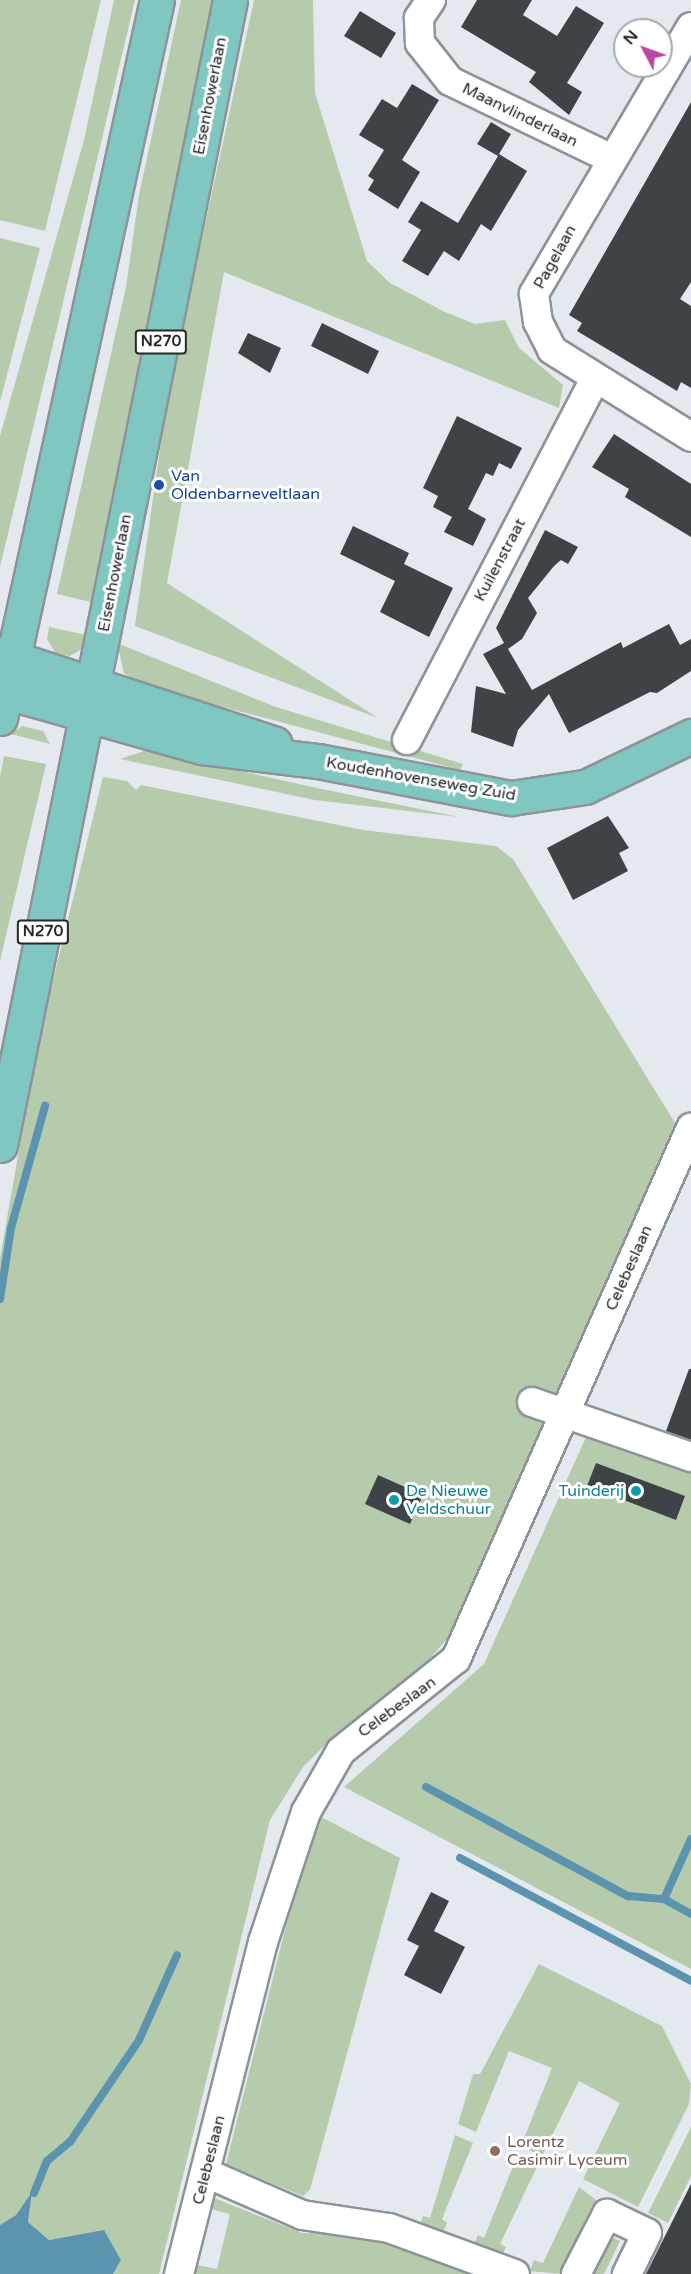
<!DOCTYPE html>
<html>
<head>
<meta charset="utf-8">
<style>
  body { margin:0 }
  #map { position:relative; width:691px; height:2274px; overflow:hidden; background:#e3e9ee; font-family:"Varela Round",sans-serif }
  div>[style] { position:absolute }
  .green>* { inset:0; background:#b5cbac }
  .water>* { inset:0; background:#5c94af }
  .stream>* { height:8px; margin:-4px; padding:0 4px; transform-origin:4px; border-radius:4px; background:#5c94af }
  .building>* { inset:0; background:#3e4347 }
  .roads { filter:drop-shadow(2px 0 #8d9398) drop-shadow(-2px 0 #8d9398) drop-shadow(0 2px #8d9398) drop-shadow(0 -2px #8d9398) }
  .minor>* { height:28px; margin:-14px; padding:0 14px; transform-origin:14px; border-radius:14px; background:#fff }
  .major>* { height:33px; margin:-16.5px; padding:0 16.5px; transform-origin:16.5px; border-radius:16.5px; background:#80c7c1 }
  .dots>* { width:16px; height:16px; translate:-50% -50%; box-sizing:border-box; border:3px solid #fff; border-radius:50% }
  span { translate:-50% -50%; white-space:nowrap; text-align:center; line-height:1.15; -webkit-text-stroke:6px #fff; paint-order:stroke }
  .shield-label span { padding:2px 4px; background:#fff; border:2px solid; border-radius:4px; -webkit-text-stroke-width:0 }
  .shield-label { font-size:15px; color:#252729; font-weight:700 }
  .street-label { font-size:16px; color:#252729 }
  .transit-label { font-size:16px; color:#164399 }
  .left { translate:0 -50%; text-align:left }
  .culture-label { font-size:16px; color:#0d838f }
  .right { translate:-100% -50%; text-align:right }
  .education-label { font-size:16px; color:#785e54 }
  .north { position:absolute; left:613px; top:18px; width:60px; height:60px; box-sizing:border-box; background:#fff; border:2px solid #a8a9a9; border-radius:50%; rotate:311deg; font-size:16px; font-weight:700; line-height:24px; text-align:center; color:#252729 }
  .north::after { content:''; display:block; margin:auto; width:21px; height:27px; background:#bc47a0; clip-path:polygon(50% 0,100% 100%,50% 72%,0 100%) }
</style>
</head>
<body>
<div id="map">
  <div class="green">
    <i style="clip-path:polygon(0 0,101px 0,45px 231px,0 220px)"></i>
    <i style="clip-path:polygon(114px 0,135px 0,0 567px,0 436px,84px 140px)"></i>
    <i style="clip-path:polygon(181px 0,212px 0,95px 603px,57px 594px,126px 287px,139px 195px)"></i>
    <i style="clip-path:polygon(254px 0,313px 0,315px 93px,367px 261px,390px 283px,445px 312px,475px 324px,505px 320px,519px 348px,563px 385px,559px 408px,224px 272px,167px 583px,378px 718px,135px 626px,167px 399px)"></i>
    <i style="clip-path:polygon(0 238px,40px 248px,0 402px)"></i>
    <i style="clip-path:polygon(49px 627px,86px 635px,82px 649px,70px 656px,56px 654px,47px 639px)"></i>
    <i style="clip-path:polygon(117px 643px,276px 707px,463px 764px,460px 770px,141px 685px,124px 673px)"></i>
    <i style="clip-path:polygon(22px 726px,43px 731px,50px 744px,11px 734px)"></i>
    <i style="clip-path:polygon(147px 750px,317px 788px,459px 817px,315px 800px,120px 759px)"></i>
    <i style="clip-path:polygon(4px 756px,46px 764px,0 961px,0 777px)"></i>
    <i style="clip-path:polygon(103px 777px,127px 781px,136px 790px,141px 785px,363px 830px,496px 846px,513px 859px,675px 1123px,447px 1639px,412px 1679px,331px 1739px,303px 1767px,270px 1820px,159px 2274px,113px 2274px,121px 2260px,104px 2231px,49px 2240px,28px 2222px,32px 2192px,16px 2215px,0 2225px,0 1258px,39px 1037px)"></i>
    <i style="clip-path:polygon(587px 1435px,691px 1469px,691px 1969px,344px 1787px,484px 1664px)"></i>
    <i style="clip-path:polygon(321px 1817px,400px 1858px,310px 2190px,303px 2196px,226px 2164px,301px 1866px)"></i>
    <i style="clip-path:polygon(539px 1964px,662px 2026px,691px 2084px,689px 2104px,638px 2207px,583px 2179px,620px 2103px,579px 2081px,542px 2156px,521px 2146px,552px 2068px,509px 2051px,476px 2132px,458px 2124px,473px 2074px,480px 2074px)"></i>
    <i style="clip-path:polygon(691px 2127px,691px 2176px,668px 2223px,648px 2213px)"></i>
    <i style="clip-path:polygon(455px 2135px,473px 2143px,442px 2219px,447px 2223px,443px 2233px,420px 2225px,423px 2216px,430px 2218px)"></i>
    <i style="clip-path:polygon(516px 2159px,537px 2167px,500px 2244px,506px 2247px,501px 2257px,474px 2244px,478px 2235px,484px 2238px)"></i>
    <i style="clip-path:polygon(579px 2187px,596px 2200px,561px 2274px,530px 2271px,534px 2260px,543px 2263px)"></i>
    <i style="clip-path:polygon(209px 2196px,302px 2233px,355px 2233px,471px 2274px,192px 2274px,192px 2264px,217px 2269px,230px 2214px,206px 2208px)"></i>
    <i style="clip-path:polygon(607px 2235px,620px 2241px,604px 2274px,588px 2274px)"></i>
  </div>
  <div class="water">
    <i style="clip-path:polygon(32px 2192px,28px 2222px,49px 2240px,104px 2230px,121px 2260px,113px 2274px,0 2274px,0 2225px,16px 2215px)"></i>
  </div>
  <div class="stream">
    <i style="left:0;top:1299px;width:72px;rotate:-81.2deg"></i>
    <i style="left:11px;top:1228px;width:127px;rotate:-74.4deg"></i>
    <i style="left:426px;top:1787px;width:230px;rotate:28.4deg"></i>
    <i style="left:628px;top:1896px;width:36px;rotate:5deg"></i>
    <i style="left:664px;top:1899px;width:31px;rotate:29deg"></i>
    <i style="left:460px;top:1858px;width:262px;rotate:28deg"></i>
    <i style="left:664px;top:1899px;width:66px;rotate:-65.8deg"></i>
    <i style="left:34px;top:2193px;width:35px;rotate:-68deg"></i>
    <i style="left:47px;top:2161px;width:30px;rotate:-40deg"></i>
    <i style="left:70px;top:2142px;width:123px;rotate:-55.9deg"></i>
    <i style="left:139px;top:2040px;width:93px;rotate:-65.9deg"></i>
  </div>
  <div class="building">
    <i style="clip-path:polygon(477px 0,532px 0,523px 15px,557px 36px,576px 6px,604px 23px,567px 83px,582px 92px,569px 115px,529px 82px,536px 72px,461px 27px)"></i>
    <i style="clip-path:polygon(360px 11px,396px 33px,381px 58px,344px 36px)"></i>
    <i style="clip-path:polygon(412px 84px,439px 100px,402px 160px,420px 172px,398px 209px,368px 190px,374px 180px,368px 176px,384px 150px,359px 135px,382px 99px,397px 108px)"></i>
    <i style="clip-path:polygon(691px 102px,691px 282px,680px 299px,691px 306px,691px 388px,681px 382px,677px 391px,577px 331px,582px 323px,569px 315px)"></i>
    <i style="clip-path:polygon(491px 122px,511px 134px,499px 154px,527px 171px,491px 231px,481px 224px,459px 261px,444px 251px,428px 276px,402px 261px,421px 230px,408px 222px,421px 201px,458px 223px,498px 156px,477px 144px)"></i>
    <i style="clip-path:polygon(322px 323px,379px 351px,368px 374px,311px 346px)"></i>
    <i style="clip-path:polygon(248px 333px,281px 348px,270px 373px,238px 353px)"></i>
    <i style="clip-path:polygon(457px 416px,522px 448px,511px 469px,499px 463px,493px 476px,486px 473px,468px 509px,486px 519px,473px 546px,444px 532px,452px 517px,433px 507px,438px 496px,423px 488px)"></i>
    <i style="clip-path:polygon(614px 434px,691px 484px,691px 537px,625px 497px,629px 489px,592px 467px)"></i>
    <i style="clip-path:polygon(353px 526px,409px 553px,404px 564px,453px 588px,429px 637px,380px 612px,395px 581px,340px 554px)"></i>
    <i style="clip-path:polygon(545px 530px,578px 547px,568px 564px,561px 560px,554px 566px,528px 598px,537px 613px,522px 639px,508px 649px,532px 690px,621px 642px,623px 648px,669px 624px,680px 645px,691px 639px,691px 671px,657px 693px,650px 692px,569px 733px,549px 694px,518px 730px,513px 747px,471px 732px,476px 686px,506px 694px,483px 654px,504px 643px,496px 628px)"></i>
    <i style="clip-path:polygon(608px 816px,629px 848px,619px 853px,628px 871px,573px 900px,547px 848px)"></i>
    <i style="clip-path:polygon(689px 1369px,691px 1369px,691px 1440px,666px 1431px)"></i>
    <i style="clip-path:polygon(596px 1463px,685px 1496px,676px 1520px,587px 1486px)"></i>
    <i style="clip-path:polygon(378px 1475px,423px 1495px,410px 1524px,365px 1504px)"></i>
    <i style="clip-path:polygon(431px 1892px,449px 1901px,434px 1931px,465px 1947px,441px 1994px,404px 1975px,419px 1946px,407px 1940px)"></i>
    <i style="clip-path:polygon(691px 2184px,691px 2274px,646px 2274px)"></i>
  </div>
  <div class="roads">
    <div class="minor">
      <i style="left:431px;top:0;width:22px;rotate:124deg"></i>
      <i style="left:419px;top:18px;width:25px;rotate:88deg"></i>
      <i style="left:420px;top:43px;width:48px;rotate:51.7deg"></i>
      <i style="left:450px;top:81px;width:180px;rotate:25.7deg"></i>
      <i style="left:691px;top:27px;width:310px;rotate:120.5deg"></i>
      <i style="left:534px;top:294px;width:28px;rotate:82deg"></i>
      <i style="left:538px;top:322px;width:31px;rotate:63deg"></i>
      <i style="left:552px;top:350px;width:164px;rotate:32deg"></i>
      <i style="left:407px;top:740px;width:405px;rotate:-62.5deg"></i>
      <i style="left:532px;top:1402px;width:168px;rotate:19.1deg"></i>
      <i style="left:206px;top:2173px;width:105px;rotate:23.6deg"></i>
      <i style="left:302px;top:2215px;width:88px;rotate:8.5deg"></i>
      <i style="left:389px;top:2228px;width:134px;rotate:20.1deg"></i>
      <i style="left:179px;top:2274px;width:342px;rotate:-75.8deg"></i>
      <i style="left:263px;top:1942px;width:137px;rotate:-71.7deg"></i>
      <i style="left:306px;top:1812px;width:70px;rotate:-60.2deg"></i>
      <i style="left:341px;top:1751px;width:147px;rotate:-38.7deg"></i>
      <i style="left:456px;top:1659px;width:581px;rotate:-66.13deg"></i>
      <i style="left:576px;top:2274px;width:68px;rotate:-62.7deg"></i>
      <i style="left:607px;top:2214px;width:44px;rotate:25.4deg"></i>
      <i style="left:647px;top:2233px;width:46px;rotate:116deg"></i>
    </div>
    <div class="major">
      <i style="left:0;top:654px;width:289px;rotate:18.1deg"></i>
      <i style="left:0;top:690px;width:210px;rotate:15.8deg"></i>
      <i style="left:202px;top:747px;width:117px;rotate:6.9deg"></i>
      <i style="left:318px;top:761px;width:197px;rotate:10.9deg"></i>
      <i style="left:511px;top:798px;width:75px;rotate:-8.5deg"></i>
      <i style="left:585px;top:787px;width:118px;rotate:-25.7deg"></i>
      <i style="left:0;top:718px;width:735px;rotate:-77.67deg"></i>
      <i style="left:0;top:1145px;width:1168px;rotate:-78.64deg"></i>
    </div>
  </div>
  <div class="dots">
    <i style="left:159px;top:485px;background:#1a4fb4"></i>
    <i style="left:636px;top:1491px;background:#0f9aa8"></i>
    <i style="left:394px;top:1500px;background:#0f9aa8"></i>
    <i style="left:495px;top:2151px;background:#8d6e63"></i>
  </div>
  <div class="shield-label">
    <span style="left:161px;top:342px">N270</span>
    <span style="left:43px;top:932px">N270</span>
  </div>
  <div class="street-label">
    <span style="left:210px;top:96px;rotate:-79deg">Eisenhowerlaan</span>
    <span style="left:520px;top:115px;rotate:26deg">Maanvlinderlaan</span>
    <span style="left:555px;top:257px;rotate:-61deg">Pagelaan</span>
    <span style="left:500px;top:560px;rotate:-62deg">Kuilenstraat</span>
    <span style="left:115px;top:573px;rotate:-79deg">Eisenhowerlaan</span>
    <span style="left:421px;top:779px;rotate:10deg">Koudenhovenseweg Zuid</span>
    <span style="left:629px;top:1268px;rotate:-66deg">Celebeslaan</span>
    <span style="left:397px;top:1707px;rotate:-36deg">Celebeslaan</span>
    <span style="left:209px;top:2160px;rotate:-76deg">Celebeslaan</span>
  </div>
  <div class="transit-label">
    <span class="left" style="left:171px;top:485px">Van<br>Oldenbarneveltlaan</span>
  </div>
  <div class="culture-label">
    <span class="left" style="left:406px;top:1500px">De Nieuwe<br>Veldschuur</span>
    <span class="right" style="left:624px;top:1491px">Tuinderij</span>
  </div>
  <div class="education-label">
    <span class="left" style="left:507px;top:2151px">Lorentz<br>Casimir Lyceum</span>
  </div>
  <div class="north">N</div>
</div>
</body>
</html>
